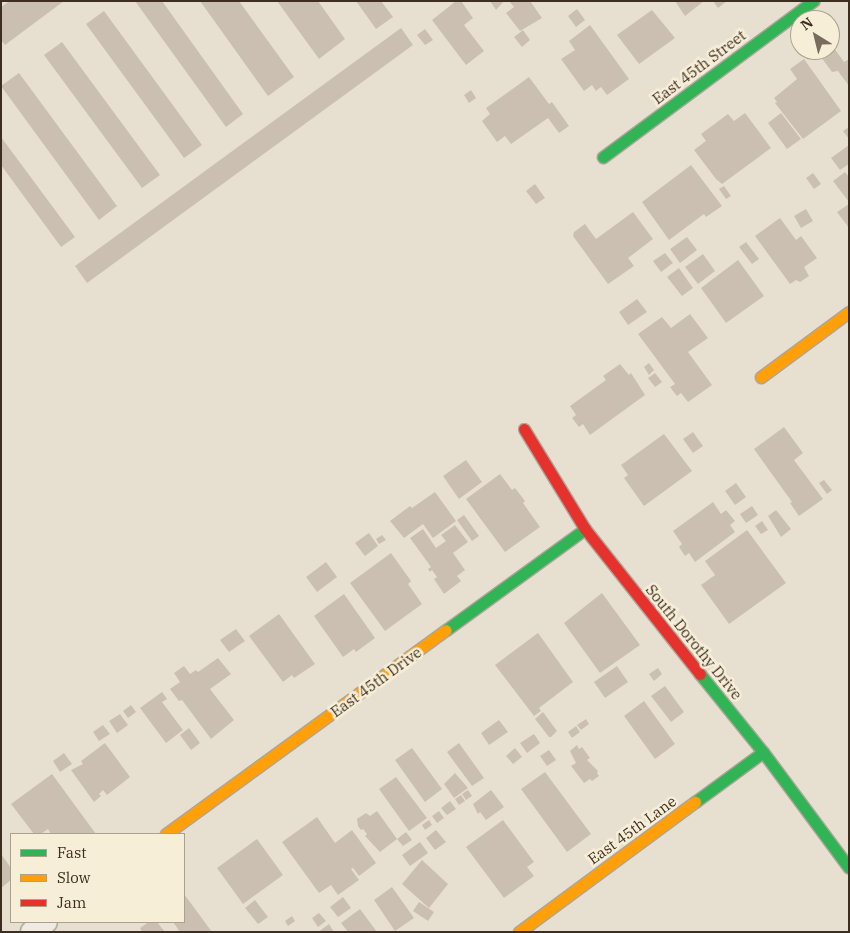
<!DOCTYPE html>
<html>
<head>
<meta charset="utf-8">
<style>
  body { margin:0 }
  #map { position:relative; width:850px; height:933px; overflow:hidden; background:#e7e0d1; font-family:"IBM Plex Serif",serif }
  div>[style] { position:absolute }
  .building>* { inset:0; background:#cbbfb2 }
  .roads { filter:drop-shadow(1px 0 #ada599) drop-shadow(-1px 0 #ada599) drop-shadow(0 1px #ada599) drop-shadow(0 -1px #ada599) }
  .street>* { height:22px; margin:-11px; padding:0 11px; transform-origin:11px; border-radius:11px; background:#efebe3 }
  .fast>* { height:11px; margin:-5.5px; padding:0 5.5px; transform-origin:5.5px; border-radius:5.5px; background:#30b455 }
  .slow>* { height:11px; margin:-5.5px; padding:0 5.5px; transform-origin:5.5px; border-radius:5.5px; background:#ff9f0a }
  .jam>* { height:11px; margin:-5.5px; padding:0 5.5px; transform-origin:5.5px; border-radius:5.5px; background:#e5322d }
  span { translate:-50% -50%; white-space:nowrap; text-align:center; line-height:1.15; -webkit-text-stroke:5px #f7eed8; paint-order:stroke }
  .street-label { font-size:15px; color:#3d2e20 }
  .frame { position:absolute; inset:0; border:2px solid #3d2e20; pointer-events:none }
  .legend { position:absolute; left:10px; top:833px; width:175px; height:90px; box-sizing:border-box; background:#f7eed8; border:1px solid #ada18e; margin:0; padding:6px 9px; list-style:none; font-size:15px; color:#3d2e20 }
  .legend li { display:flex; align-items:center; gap:10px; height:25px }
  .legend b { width:25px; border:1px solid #ada18e }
  .north { position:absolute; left:790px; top:10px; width:50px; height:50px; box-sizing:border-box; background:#f7eed8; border:1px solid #ada18e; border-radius:50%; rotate:324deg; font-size:14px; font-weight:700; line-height:20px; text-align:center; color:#3d2e20 }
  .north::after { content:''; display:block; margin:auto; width:18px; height:22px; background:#786c5e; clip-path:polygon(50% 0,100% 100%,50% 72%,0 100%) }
</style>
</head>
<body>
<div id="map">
  <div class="building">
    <i style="clip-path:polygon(10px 1px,64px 1px,5px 45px,1px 40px,1px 7px)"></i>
    <i style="clip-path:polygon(135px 1px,162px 1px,243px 114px,226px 127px)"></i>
    <i style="clip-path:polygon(200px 1px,239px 1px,294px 77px,268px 96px)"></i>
    <i style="clip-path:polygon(277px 1px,318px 1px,345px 39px,319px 59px)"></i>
    <i style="clip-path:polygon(356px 1px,381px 1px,393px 17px,376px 29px)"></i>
    <i style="clip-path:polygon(456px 1px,461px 1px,473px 18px,464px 25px,484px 51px,466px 65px,432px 20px)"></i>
    <i style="clip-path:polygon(490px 1px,504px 1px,496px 10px)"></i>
    <i style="clip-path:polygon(509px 1px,530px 1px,542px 18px,520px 31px,506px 13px,514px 7px)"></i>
    <i style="clip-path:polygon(675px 1px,704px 1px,685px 16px)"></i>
    <i style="clip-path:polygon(713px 1px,727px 1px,718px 8px)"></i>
    <i style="clip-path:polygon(577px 9px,585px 20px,576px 27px,568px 16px)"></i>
    <i style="clip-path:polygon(652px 10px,675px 38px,639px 64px,617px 35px)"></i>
    <i style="clip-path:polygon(104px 11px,202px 145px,184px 158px,86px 24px)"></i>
    <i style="clip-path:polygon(590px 25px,629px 79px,607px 95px,601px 87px,596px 91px,592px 85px,584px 91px,561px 59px,575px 50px,569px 41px)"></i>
    <i style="clip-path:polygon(401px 28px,413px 45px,87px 283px,75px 266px)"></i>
    <i style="clip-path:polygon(425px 29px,433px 40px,425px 45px,417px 35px)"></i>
    <i style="clip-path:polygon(523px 30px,530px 40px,522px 47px,514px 37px)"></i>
    <i style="clip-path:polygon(62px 42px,160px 175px,142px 188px,44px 55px)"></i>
    <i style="clip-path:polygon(834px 48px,844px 62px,849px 59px,849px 86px,838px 71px,832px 72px,821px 57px)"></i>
    <i style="clip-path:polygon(804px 59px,841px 111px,803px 139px,775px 103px,777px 102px,774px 98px,797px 79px,790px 69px)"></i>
    <i style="clip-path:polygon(19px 73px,117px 206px,99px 220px,1px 86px)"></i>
    <i style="clip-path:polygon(529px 77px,549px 104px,552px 102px,569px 126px,559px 133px,548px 118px,511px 144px,505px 136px,497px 142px,482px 121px,490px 114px,486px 108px)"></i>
    <i style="clip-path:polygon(471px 90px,476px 98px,469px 103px,464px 95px)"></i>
    <i style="clip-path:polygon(745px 113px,771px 148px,722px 184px,716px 179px,694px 150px,706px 141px,701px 134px,728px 114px,734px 121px)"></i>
    <i style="clip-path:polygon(781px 113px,801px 139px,787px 149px,768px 123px)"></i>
    <i style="clip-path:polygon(849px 127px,849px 139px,843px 131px)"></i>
    <i style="clip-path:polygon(1px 137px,75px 237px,61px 247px,1px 165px)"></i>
    <i style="clip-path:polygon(849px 145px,849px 164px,840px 170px,831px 158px)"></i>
    <i style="clip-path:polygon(691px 165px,722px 206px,706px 217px,704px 214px,669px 240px,642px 202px)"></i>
    <i style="clip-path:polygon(845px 172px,849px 177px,849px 202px,833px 181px)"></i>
    <i style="clip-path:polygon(813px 173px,821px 184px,814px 189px,806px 178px)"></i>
    <i style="clip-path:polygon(535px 184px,545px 198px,536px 204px,526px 191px)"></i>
    <i style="clip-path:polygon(724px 186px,731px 196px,726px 199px,719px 189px)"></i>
    <i style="clip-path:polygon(849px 204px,849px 228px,837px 212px)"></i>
    <i style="clip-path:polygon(806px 209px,813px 221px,801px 228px,794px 216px)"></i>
    <i style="clip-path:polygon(633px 212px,653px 239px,628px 258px,634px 266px,608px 284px,573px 236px,574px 232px,585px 224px,596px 239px)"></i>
    <i style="clip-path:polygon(780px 218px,796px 240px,801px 236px,817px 258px,804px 267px,809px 276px,800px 282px,796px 280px,790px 284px,755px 236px)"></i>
    <i style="clip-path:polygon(687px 237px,697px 250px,680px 263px,670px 249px)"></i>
    <i style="clip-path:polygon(746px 242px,759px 259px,752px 264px,739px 247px)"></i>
    <i style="clip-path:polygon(665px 253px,673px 263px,661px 272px,653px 261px)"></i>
    <i style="clip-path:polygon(703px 254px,715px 271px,698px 284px,685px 267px)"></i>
    <i style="clip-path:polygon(738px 260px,764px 296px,726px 323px,701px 288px)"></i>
    <i style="clip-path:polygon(679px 268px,693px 288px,682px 296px,667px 277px)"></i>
    <i style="clip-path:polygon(637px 299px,647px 312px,628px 325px,619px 312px)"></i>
    <i style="clip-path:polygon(690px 314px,708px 338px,688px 352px,712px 385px,688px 402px,681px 393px,677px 396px,670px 387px,675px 384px,638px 334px,662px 317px,671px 328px)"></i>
    <i style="clip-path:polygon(649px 363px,654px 370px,649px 375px,644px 367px)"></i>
    <i style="clip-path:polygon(620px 364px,629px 375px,631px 373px,645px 395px,590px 435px,583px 424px,579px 427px,572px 418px,576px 415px,570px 406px,606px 380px,603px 376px)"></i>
    <i style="clip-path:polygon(655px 373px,662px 382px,655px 387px,648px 378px)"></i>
    <i style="clip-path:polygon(784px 427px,803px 453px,794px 460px,823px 499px,799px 516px,790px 503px,792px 502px,754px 449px)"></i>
    <i style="clip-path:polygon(693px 432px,703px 446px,693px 453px,683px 439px)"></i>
    <i style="clip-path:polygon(664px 434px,692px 471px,644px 506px,624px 478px,628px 475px,621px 465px)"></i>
    <i style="clip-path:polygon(466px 460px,482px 482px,459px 499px,443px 476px)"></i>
    <i style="clip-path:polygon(500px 474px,512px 490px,515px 488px,525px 501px,523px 503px,540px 527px,505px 552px,466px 499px)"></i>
    <i style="clip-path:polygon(824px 480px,832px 490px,827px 494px,819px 483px)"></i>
    <i style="clip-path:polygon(736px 483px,746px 497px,735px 505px,725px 491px)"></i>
    <i style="clip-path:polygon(435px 492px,456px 521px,433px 538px,423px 524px,404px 538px,390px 521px,410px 506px,412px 508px)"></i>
    <i style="clip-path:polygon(713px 502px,721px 514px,726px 510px,735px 521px,730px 525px,735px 532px,695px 562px,689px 553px,685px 556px,679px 547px,682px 544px,673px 531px)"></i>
    <i style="clip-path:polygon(752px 506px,758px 515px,746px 523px,740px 514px)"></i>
    <i style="clip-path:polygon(776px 510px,791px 529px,781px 537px,768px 516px)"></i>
    <i style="clip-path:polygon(464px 515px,479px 536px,472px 541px,457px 520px)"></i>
    <i style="clip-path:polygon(762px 521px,768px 530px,761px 534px,755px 526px)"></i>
    <i style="clip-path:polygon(455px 525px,468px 542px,453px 553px,465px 570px,457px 576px,461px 581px,444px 594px,434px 579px,437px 577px,432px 570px,430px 572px,428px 569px,431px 567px,410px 538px,423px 529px,436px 548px,446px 541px,441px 535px)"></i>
    <i style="clip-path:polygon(747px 530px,786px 583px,729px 624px,701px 585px,715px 575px,705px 561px)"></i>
    <i style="clip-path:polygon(369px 533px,378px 546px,365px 556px,355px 543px)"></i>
    <i style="clip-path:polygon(382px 535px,386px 540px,379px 544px,376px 539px)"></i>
    <i style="clip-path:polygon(391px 553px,411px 581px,408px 584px,422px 604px,385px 631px,350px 583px)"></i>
    <i style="clip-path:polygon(326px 562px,337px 577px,317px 592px,306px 577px)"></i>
    <i style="clip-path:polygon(602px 593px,640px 645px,600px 673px,564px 623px)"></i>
    <i style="clip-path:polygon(344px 594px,375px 638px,356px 652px,354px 649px,343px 657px,314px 616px)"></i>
    <i style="clip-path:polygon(279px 614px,315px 664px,294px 678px,292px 675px,283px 682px,249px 636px)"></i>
    <i style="clip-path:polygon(236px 629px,245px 641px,229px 652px,220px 640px)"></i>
    <i style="clip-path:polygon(538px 633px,573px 682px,539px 708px,541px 711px,534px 716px,495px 665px)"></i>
    <i style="clip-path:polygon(218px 658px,231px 674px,210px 689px,234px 720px,211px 739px,182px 700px,179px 701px,170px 689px,180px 682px,174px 673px,184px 666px,190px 674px,196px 670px,198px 672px)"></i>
    <i style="clip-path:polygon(617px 666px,628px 682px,605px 698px,594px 682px)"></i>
    <i style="clip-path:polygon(658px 668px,662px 674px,654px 681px,649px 674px)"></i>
    <i style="clip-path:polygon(665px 686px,684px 712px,671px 722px,651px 696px)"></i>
    <i style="clip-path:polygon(162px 692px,167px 699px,162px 702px,183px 730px,166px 743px,140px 708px)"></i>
    <i style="clip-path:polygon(644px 701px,675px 744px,655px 759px,624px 716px)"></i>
    <i style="clip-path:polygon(131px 705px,136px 712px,128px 718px,123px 711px)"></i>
    <i style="clip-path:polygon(543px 712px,557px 731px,551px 737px,549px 737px,535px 719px)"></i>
    <i style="clip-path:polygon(120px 714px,128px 725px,117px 733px,109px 721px)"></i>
    <i style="clip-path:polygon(586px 719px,589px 724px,581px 730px,577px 725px)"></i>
    <i style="clip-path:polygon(499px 720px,508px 732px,489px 745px,481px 733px)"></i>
    <i style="clip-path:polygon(103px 725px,110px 734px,99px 741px,93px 732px)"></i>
    <i style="clip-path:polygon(576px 726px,580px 732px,572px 738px,568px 732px)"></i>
    <i style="clip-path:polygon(189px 728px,200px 743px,191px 750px,180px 735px)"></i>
    <i style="clip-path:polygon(534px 734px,540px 743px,527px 753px,520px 743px)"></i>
    <i style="clip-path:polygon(105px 743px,130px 777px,107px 795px,103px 790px,99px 794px,101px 796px,94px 802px,71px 770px,83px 764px,81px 761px)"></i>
    <i style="clip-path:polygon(459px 743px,484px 778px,472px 786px,447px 752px)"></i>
    <i style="clip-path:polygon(577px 745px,579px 749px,582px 747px,590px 758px,587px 760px,598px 771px,597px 773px,599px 776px,592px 781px,590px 779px,584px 783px,571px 766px,576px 763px,570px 751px)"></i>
    <i style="clip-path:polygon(412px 748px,442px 789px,425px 802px,395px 760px)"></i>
    <i style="clip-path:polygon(515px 748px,522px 757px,513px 764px,506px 756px)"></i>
    <i style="clip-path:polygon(549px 750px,556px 760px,547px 766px,540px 756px)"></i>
    <i style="clip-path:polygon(64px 753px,72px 764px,60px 772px,53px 761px)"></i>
    <i style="clip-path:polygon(545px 772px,591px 834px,567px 852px,521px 789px)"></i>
    <i style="clip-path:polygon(455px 773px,468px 788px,454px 798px,444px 784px)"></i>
    <i style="clip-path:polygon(52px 774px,96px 834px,51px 834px,48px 829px,41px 834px,34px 834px,11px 804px)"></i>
    <i style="clip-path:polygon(396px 777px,427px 818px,409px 831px,379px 789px)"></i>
    <i style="clip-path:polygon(468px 790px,472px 796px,466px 800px,462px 794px)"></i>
    <i style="clip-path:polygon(491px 790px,504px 807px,486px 820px,480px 812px,478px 814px,473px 804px)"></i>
    <i style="clip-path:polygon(461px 795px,465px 801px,459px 805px,455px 799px)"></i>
    <i style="clip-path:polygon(450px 801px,456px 809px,447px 815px,441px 808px)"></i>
    <i style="clip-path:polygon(377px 811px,397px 839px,380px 852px,365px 836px,367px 834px,363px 829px,361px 830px,358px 826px,357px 819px,366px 813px,370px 816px)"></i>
    <i style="clip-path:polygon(439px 811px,444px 818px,437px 823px,432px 816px)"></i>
    <i style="clip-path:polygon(317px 817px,335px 843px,352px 830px,376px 863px,359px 876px,353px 868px,351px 869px,359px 880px,338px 895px,331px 885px,319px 893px,282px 842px)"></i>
    <i style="clip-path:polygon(429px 820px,432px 825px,425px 830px,422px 825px)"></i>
    <i style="clip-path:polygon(503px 820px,534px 862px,527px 867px,534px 876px,504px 898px,466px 847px)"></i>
    <i style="clip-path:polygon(436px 830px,446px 842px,435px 850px,426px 838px)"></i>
    <i style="clip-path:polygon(406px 832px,412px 840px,403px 846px,397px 839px)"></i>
    <i style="clip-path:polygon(257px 839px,283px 875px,243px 904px,217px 868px)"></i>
    <i style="clip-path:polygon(420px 842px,428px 853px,410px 866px,402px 855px)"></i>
    <i style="clip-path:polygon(1px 854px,11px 868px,11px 880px,1px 888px)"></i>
    <i style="clip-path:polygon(422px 860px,448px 884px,429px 908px,402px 884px)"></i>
    <i style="clip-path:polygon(392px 887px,414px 918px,395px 931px,374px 900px)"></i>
    <i style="clip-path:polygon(184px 894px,212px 932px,180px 932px,173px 922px,184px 922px)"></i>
    <i style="clip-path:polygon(343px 897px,351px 908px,338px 917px,330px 907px)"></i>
    <i style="clip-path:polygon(255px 900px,268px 917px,258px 924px,245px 908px)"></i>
    <i style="clip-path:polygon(419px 902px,434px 912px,428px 921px,413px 911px)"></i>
    <i style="clip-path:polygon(360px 909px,377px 932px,348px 932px,341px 923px)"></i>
    <i style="clip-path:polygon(319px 913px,326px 921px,318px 927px,312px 918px)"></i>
    <i style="clip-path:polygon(292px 916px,295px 921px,288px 926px,285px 921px)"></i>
    <i style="clip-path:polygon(149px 922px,157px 922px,165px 932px,142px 932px,140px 928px)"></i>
    <i style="clip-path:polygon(329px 924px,334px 932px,318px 932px)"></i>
  </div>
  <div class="roads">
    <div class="street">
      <i style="left:32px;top:932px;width:17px;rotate:-36deg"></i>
    </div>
    <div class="fast">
      <i style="left:603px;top:157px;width:262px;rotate:-36.6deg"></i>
      <i style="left:446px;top:630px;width:172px;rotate:-36deg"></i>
      <i style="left:700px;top:674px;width:100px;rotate:51.1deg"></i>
      <i style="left:763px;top:752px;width:144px;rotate:53.4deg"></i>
      <i style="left:695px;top:802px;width:84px;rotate:-36.3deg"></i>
    </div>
    <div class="slow">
      <i style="left:761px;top:377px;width:109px;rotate:-36.5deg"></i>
      <i style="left:166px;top:834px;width:346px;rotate:-36.1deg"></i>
      <i style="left:519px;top:932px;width:219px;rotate:-36.5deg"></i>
    </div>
    <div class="jam">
      <i style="left:524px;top:429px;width:117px;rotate:58.6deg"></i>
      <i style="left:585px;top:529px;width:185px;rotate:51.6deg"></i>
    </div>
  </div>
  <div class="street-label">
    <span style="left:699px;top:67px;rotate:-37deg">East 45th Street</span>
    <span style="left:694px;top:642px;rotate:51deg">South Dorothy Drive</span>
    <span style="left:376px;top:682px;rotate:-36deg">East 45th Drive</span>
    <span style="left:632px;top:830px;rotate:-36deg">East 45th Lane</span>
  </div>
  <div class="frame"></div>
  <ul class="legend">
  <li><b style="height:6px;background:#30b455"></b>Fast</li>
  <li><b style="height:6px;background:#ff9f0a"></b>Slow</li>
  <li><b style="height:6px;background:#e5322d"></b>Jam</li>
  </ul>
  <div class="north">N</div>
</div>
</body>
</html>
